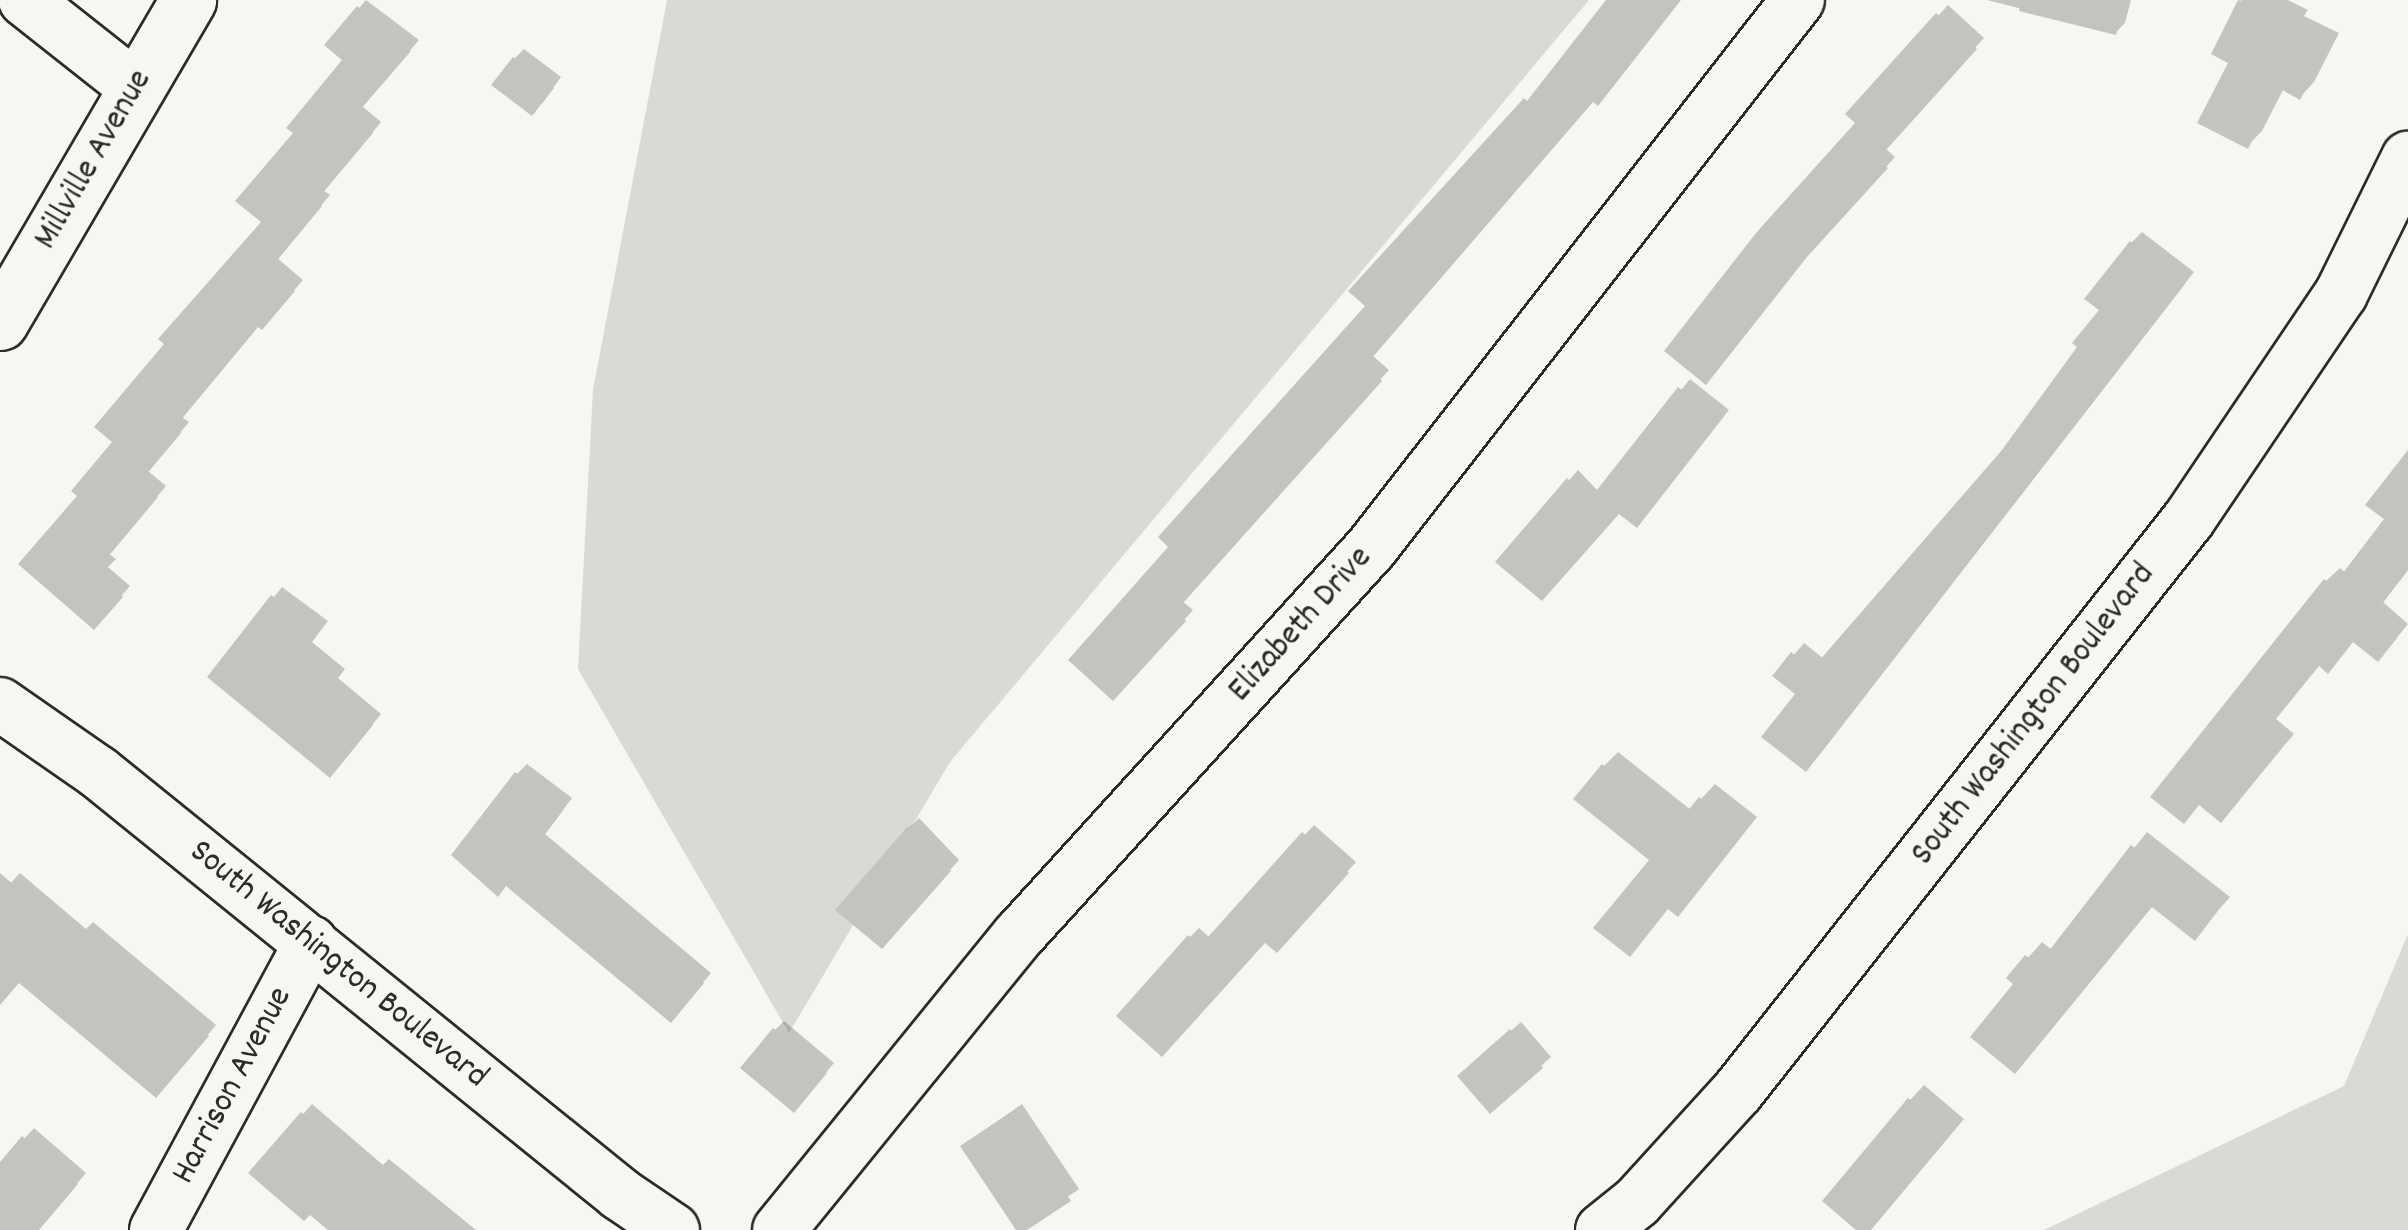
<!DOCTYPE html>
<html>
<head>
<meta charset="utf-8">
<style>
  body { margin:0 }
  #map { position:relative; width:2408px; height:1230px; overflow:hidden; background:#f6f6f2; font-family:Dekko,sans-serif }
  div>[style] { position:absolute }
  .green>* { inset:0; background:#d9d9d5 }
  .shadow>* { inset:0; background:#0003 }
  .building>* { inset:0; background:#c3c3c0 }
  .roads { filter:drop-shadow(2px 0 #2b2b2b) drop-shadow(-2px 0 #2b2b2b) drop-shadow(0 2px #2b2b2b) drop-shadow(0 -2px #2b2b2b) }
  .minor>* { height:52px; margin:-26px; padding:0 26px; transform-origin:26px; border-radius:26px; background:#f6f6f2 }
  .major>* { height:55px; margin:-27.5px; padding:0 27.5px; transform-origin:27.5px; border-radius:27.5px; background:#f6f6f2 }
  span { translate:-50% -50%; white-space:nowrap; text-align:center; line-height:1.15; -webkit-text-stroke:8px #f6f6f2; paint-order:stroke }
  .street-label { font-size:35px; color:#2b2b2b }
</style>
</head>
<body>
<div id="map">
  <div class="green">
    <i style="clip-path:polygon(667px 0,1589px 0,950px 762px,789px 1033px,578px 669px,593px 390px)"></i>
    <i style="clip-path:polygon(2408px 934px,2408px 1230px,2044px 1230px,2344px 1086px)"></i>
  </div>
  <div class="shadow">
    <i style="clip-path:polygon(366px 0,419px 40px,362px 106px,381px 122px,324px 191px,330px 195px,277px 258px,303px 280px,271px 317px,259px 324px,182px 417px,189px 422px,148px 471px,166px 486px,109px 554px,116px 559px,108px 567px,130px 586px,103px 617px,81px 496px,265px 222px,296px 133px,346px 60px,328px 45px)"></i>
    <i style="clip-path:polygon(1609px 0,1680px 0,1372px 355px,1389px 370px,1182px 601px,1193px 610px,1123px 689px,1172px 546px,1368px 306px,1352px 291px,1537px 92px)"></i>
    <i style="clip-path:polygon(1987px 0,2131px 0,2125px 23px,2115px 33px)"></i>
    <i style="clip-path:polygon(2241px 0,2288px 0,2308px 10px,2304px 16px,2339px 33px,2314px 82px,2300px 97px,2284px 88px,2262px 131px,2247px 146px,2231px 62px,2214px 53px)"></i>
    <i style="clip-path:polygon(1948px 5px,1984px 38px,1885px 148px,1895px 157px,1816px 245px,1858px 123px,1849px 114px)"></i>
    <i style="clip-path:polygon(524px 49px,561px 77px,542px 104px,515px 58px)"></i>
    <i style="clip-path:polygon(2142px 232px,2194px 272px,1817px 758px,1798px 694px,1776px 676px,1804px 643px,1824px 659px,2004px 451px,2080px 347px,2102px 310px,2132px 242px)"></i>
    <i style="clip-path:polygon(1690px 379px,1729px 410px,1646px 515px,1619px 511px,1499px 561px,1578px 470px,1599px 492px)"></i>
    <i style="clip-path:polygon(2408px 454px,2408px 570px,2383px 602px,2408px 624px,2391px 645px,2355px 640px,2320px 664px,2276px 719px,2294px 734px,2221px 820px,2326px 581px,2340px 568px,2346px 573px,2387px 518px)"></i>
    <i style="clip-path:polygon(282px 587px,328px 621px,312px 642px,345px 669px,338px 678px,381px 714px,339px 765px,210px 677px)"></i>
    <i style="clip-path:polygon(1618px 752px,1691px 810px,1715px 784px,1757px 817px,1692px 899px,1669px 907px,1630px 954px,1652px 859px,1604px 766px)"></i>
    <i style="clip-path:polygon(527px 764px,572px 798px,545px 834px,711px 973px,680px 1010px,508px 884px,517px 774px)"></i>
    <i style="clip-path:polygon(919px 818px,959px 860px,891px 936px,909px 828px)"></i>
    <i style="clip-path:polygon(1314px 825px,1356px 862px,1286px 940px,1266px 940px,1172px 1044px,1190px 937px,1199px 928px,1210px 938px)"></i>
    <i style="clip-path:polygon(2147px 832px,2230px 897px,2195px 937px,2153px 905px,2015px 1071px,2017px 983px,2010px 978px,2042px 942px,2052px 950px)"></i>
    <i style="clip-path:polygon(20px 873px,86px 929px,93px 922px,216px 1025px,166px 1085px,19px 980px,0 976px,0 895px)"></i>
    <i style="clip-path:polygon(784px 1021px,834px 1063px,803px 1100px,775px 1030px)"></i>
    <i style="clip-path:polygon(1521px 1022px,1551px 1057px,1491px 1111px,1470px 1066px)"></i>
    <i style="clip-path:polygon(1924px 1085px,1964px 1119px,1879px 1220px,1869px 1230px,1860px 1230px,1910px 1100px)"></i>
    <i style="clip-path:polygon(312px 1104px,383px 1165px,389px 1159px,476px 1230px,333px 1230px,252px 1172px)"></i>
    <i style="clip-path:polygon(1022px 1104px,1079px 1189px,1019px 1230px,963px 1146px)"></i>
    <i style="clip-path:polygon(34px 1128px,86px 1173px,37px 1230px,0 1230px,0 1165px)"></i>
  </div>
  <div class="building">
    <i style="clip-path:polygon(1606px 0,1681px 0,1598px 106px,1593px 102px,1365px 366px,1382px 381px,1175px 612px,1186px 621px,1113px 701px,1068px 660px,1168px 547px,1158px 537px,1365px 306px,1348px 291px,1524px 98px,1527px 101px)"></i>
    <i style="clip-path:polygon(2021px 0,2125px 0,2116px 35px,2019px 11px)"></i>
    <i style="clip-path:polygon(2238px 0,2295px 25px,2292px 30px,2327px 48px,2300px 100px,2279px 88px,2248px 149px,2197px 123px,2228px 63px,2211px 54px)"></i>
    <i style="clip-path:polygon(357px 6px,411px 51px,354px 117px,373px 133px,316px 201px,322px 206px,270px 269px,295px 291px,262px 330px,258px 327px,175px 427px,181px 433px,140px 482px,158px 497px,102px 564px,108px 570px,101px 578px,123px 597px,94px 630px,18px 564px,77px 496px,71px 491px,112px 442px,94px 427px,164px 344px,158px 339px,261px 222px,235px 201px,293px 133px,286px 128px,342px 60px,324px 45px)"></i>
    <i style="clip-path:polygon(1936px 13px,1977px 49px,1878px 159px,1888px 168px,1807px 257px,1706px 385px,1664px 351px,1756px 233px,1855px 123px,1845px 114px)"></i>
    <i style="clip-path:polygon(513px 57px,554px 88px,532px 116px,491px 85px)"></i>
    <i style="clip-path:polygon(2130px 241px,2185px 284px,1806px 772px,1761px 737px,1795px 694px,1772px 676px,1791px 652px,1812px 669px,2002px 450px,2077px 347px,2072px 343px,2099px 310px,2084px 299px)"></i>
    <i style="clip-path:polygon(1678px 387px,1721px 420px,1637px 528px,1619px 514px,1542px 601px,1495px 562px,1567px 478px,1589px 500px)"></i>
    <i style="clip-path:polygon(2408px 450px,2408px 570px,2372px 617px,2397px 638px,2378px 662px,2353px 642px,2328px 674px,2319px 666px,2264px 733px,2282px 748px,2221px 823px,2199px 805px,2184px 824px,2150px 797px,2324px 579px,2333px 586px,2384px 519px,2365px 505px)"></i>
    <i style="clip-path:polygon(271px 595px,320px 631px,304px 653px,338px 680px,330px 689px,373px 725px,330px 778px,207px 677px)"></i>
    <i style="clip-path:polygon(1602px 764px,1677px 824px,1699px 797px,1744px 833px,1678px 917px,1668px 909px,1630px 957px,1593px 928px,1649px 860px,1573px 799px)"></i>
    <i style="clip-path:polygon(515px 772px,564px 809px,537px 845px,704px 983px,671px 1023px,506px 886px,498px 897px,451px 855px)"></i>
    <i style="clip-path:polygon(908px 826px,951px 871px,882px 949px,835px 910px)"></i>
    <i style="clip-path:polygon(1302px 832px,1349px 873px,1277px 953px,1265px 943px,1162px 1057px,1116px 1016px,1188px 935px,1200px 946px)"></i>
    <i style="clip-path:polygon(2131px 845px,2217px 912px,2195px 941px,2152px 907px,2015px 1074px,1970px 1037px,2013px 984px,2006px 978px,2025px 955px,2038px 965px)"></i>
    <i style="clip-path:polygon(0 873px,75px 938px,82px 930px,209px 1036px,156px 1098px,19px 983px,0 1005px)"></i>
    <i style="clip-path:polygon(773px 1028px,827px 1073px,794px 1113px,740px 1068px)"></i>
    <i style="clip-path:polygon(1510px 1029px,1543px 1068px,1490px 1114px,1457px 1076px)"></i>
    <i style="clip-path:polygon(1908px 1098px,1951px 1134px,1871px 1230px,1856px 1230px,1822px 1201px)"></i>
    <i style="clip-path:polygon(301px 1112px,372px 1173px,378px 1166px,451px 1230px,328px 1230px,310px 1215px,304px 1221px,248px 1173px)"></i>
    <i style="clip-path:polygon(1011px 1112px,1071px 1201px,1027px 1230px,1016px 1230px,960px 1146px)"></i>
    <i style="clip-path:polygon(22px 1136px,78px 1184px,39px 1230px,0 1230px,0 1162px)"></i>
  </div>
  <div class="roads">
    <div class="minor">
      <i style="left:25px;top:0;width:140px;rotate:38.3deg"></i>
      <i style="left:0;top:704px;width:119px;rotate:34.8deg"></i>
      <i style="left:98px;top:772px;width:671px;rotate:38.95deg"></i>
      <i style="left:620px;top:1194px;width:64px;rotate:34.2deg"></i>
      <i style="left:156px;top:1230px;width:327px;rotate:-61.7deg"></i>
      <i style="left:779px;top:1230px;width:380px;rotate:-50.9deg"></i>
      <i style="left:1019px;top:935px;width:525px;rotate:-47.7deg"></i>
      <i style="left:1372px;top:547px;width:693px;rotate:-52.09deg"></i>
      <i style="left:1602px;top:1230px;width:45px;rotate:-38.7deg"></i>
      <i style="left:1637px;top:1202px;width:150px;rotate:-47.7deg"></i>
      <i style="left:1738px;top:1091px;width:728px;rotate:-51.75deg"></i>
      <i style="left:2189px;top:519px;width:272px;rotate:-56deg"></i>
      <i style="left:2341px;top:294px;width:152px;rotate:-63.8deg"></i>
    </div>
    <div class="major">
      <i style="left:0;top:322px;width:373px;rotate:-59.7deg"></i>
    </div>
  </div>
  <div class="street-label">
    <span style="left:94px;top:160px;rotate:-60deg">Millville Avenue</span>
    <span style="left:1301px;top:625px;rotate:-48deg">Elizabeth Drive</span>
    <span style="left:2034px;top:715px;rotate:-52deg">South Washington Boulevard</span>
    <span style="left:338px;top:965px;rotate:39deg">South Washington Boulevard</span>
    <span style="left:233px;top:1086px;rotate:-62deg">Harrison Avenue</span>
  </div>
</div>
</body>
</html>
